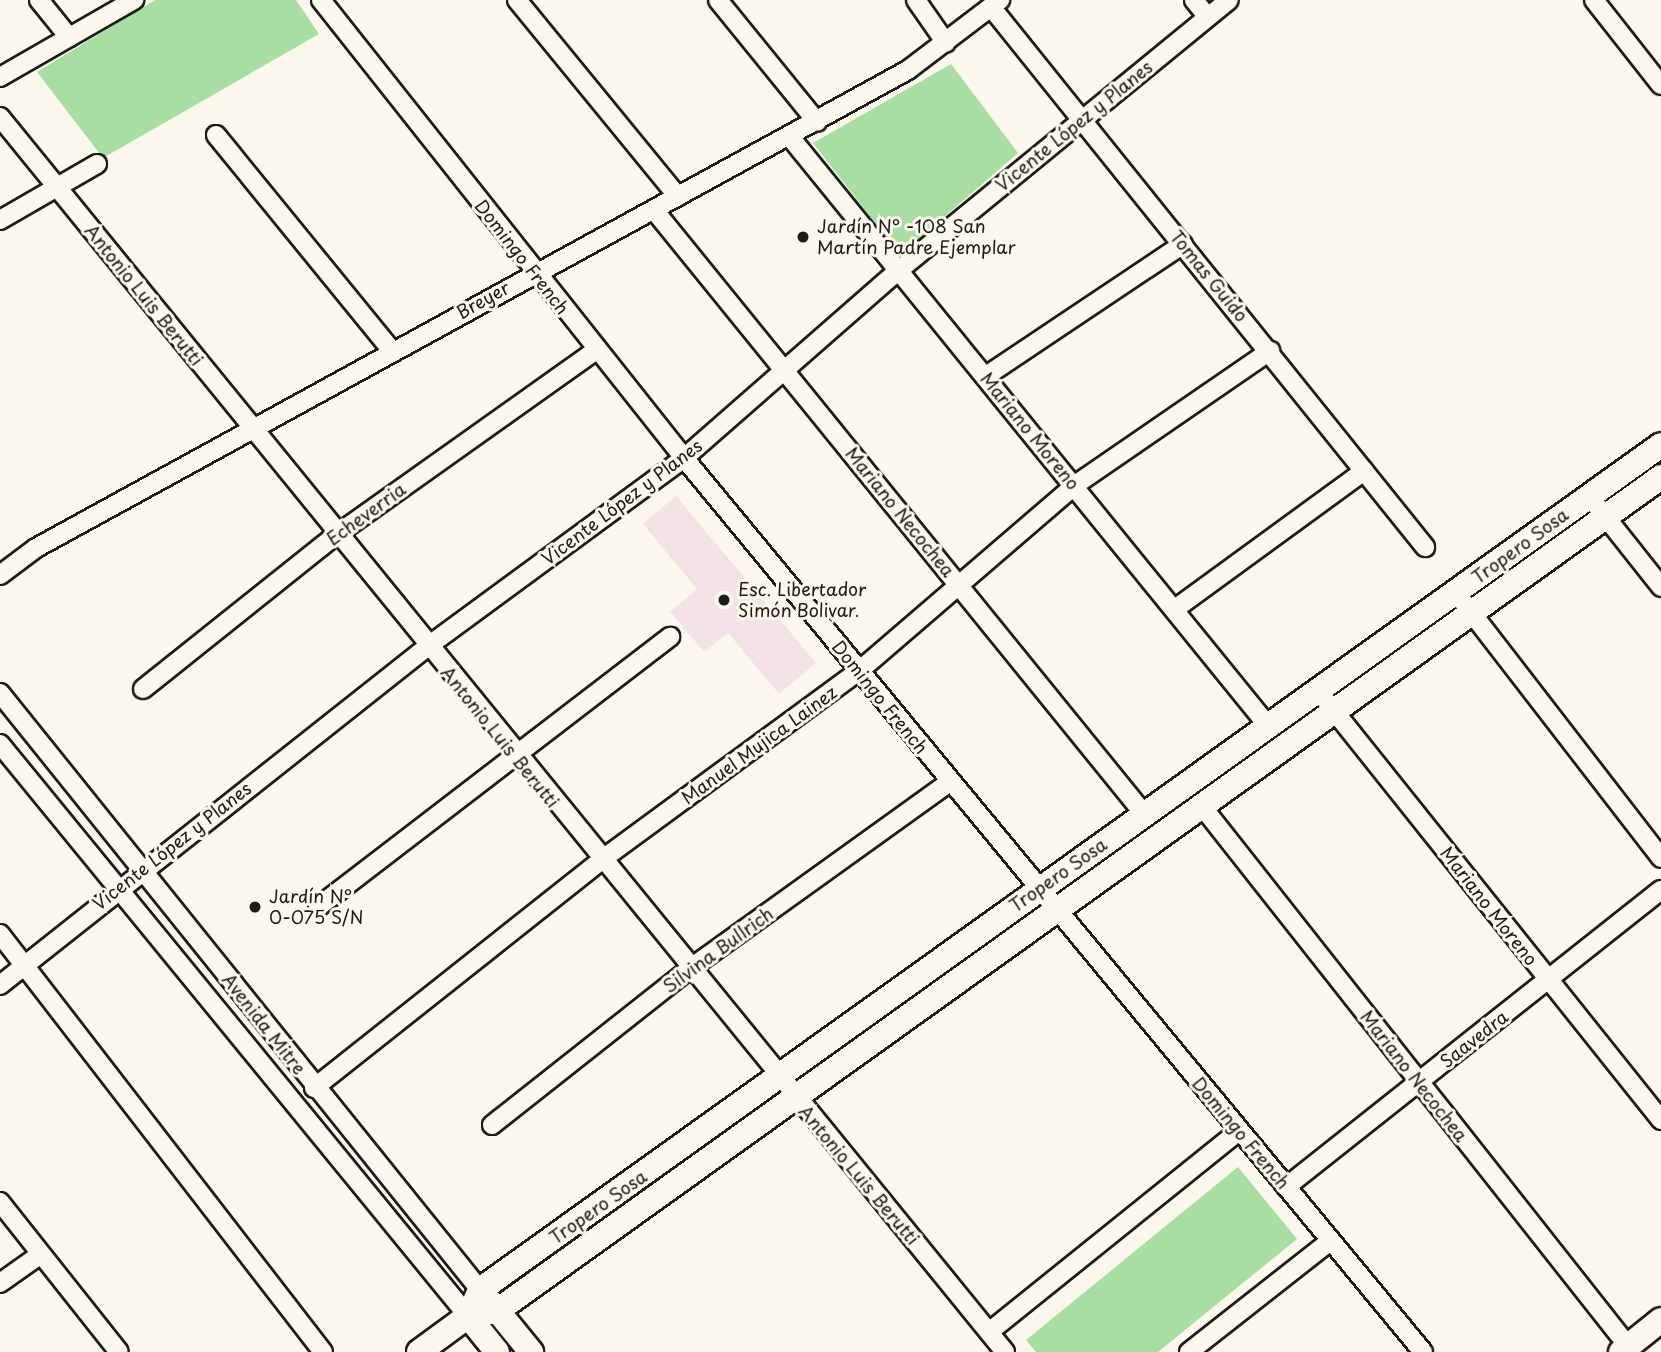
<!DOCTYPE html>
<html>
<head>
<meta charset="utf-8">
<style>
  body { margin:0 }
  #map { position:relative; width:1661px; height:1352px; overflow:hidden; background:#fbf7ec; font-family:"Playpen Sans",sans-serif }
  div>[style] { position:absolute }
  .built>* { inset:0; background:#f3e3e7 }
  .green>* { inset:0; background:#a8dea1 }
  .roads { filter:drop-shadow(2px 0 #1c1c1c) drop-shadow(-2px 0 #1c1c1c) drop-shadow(0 2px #1c1c1c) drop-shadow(0 -2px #1c1c1c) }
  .street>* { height:18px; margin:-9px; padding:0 9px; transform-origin:9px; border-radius:9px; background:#fbf7ec }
  .secondary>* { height:24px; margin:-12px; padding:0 12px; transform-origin:12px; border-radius:12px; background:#fbf7ec }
  .dots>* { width:19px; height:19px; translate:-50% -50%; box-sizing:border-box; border:4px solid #fbf7ec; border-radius:50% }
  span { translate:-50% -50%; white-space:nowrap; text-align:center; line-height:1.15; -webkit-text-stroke:6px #fbf7ec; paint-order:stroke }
  .street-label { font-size:18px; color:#1c1c1c }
  .poi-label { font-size:18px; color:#1c1c1c }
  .left { translate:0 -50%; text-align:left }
</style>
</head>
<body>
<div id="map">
  <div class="built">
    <i style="clip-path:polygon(676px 496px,816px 663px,779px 694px,728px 633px,704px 652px,670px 612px,697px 589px,643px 524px)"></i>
  </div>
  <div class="green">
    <i style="clip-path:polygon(155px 0,296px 0,319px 34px,103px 158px,37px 72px)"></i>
    <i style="clip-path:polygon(951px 64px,1018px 153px,900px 255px,813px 143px)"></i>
    <i style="clip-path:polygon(1238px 1167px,1297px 1239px,1158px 1352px,1036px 1352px,1026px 1340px)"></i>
  </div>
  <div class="roads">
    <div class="street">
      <i style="left:39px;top:0;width:48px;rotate:51deg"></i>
      <i style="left:321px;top:0;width:584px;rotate:51.6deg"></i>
      <i style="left:684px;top:458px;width:1160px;rotate:50.42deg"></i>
      <i style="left:517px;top:0;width:254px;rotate:50.7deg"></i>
      <i style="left:718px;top:0;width:157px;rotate:50.9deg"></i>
      <i style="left:916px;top:0;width:52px;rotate:55.1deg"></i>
      <i style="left:1194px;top:0;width:22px;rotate:51deg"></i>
      <i style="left:1594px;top:0;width:108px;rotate:51.8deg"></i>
      <i style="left:991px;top:7px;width:693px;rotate:51.21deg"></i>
      <i style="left:0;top:77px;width:155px;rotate:-29.9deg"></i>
      <i style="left:0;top:117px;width:1592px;rotate:50.86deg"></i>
      <i style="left:216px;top:135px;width:279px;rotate:50.8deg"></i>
      <i style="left:790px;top:137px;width:760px;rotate:50.93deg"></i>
      <i style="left:654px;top:210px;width:778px;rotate:50.95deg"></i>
      <i style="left:0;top:220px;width:112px;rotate:-30deg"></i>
      <i style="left:986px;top:376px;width:237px;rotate:-33.8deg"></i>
      <i style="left:1589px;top:496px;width:116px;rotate:51.6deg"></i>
      <i style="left:0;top:575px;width:45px;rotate:-36.9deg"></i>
      <i style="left:36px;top:548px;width:994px;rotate:-28.73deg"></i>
      <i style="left:908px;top:70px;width:116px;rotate:-37.3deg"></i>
      <i style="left:1464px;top:603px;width:322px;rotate:52.3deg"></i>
      <i style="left:1175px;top:609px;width:234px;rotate:-36.1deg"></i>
      <i style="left:143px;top:689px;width:247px;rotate:-38.6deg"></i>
      <i style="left:336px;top:535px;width:319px;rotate:-35.4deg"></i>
      <i style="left:0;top:693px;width:766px;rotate:51.2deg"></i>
      <i style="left:1327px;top:702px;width:535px;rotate:51.37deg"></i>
      <i style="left:0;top:744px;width:739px;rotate:50.71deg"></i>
      <i style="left:1201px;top:805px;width:689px;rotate:51.72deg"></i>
      <i style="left:318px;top:907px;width:444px;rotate:-37.5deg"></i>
      <i style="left:0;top:934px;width:528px;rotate:52.31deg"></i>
      <i style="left:0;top:985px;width:545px;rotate:-38.36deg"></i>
      <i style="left:427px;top:647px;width:319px;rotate:-36.3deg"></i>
      <i style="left:684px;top:458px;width:286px;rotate:-41.2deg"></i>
      <i style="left:899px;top:270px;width:426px;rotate:-39.3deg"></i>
      <i style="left:314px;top:1088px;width:365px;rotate:-38.4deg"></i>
      <i style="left:600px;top:861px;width:321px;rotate:-36.3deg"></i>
      <i style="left:859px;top:671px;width:285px;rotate:-40.7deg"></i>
      <i style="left:1075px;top:485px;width:237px;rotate:-34.5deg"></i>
      <i style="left:492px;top:1125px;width:250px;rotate:-38.3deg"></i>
      <i style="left:688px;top:970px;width:322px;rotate:-35.7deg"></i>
      <i style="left:1286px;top:1187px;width:478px;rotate:-38.4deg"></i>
      <i style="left:0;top:1202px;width:191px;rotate:51.6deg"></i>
      <i style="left:0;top:1283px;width:50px;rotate:-35.3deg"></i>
      <i style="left:989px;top:1332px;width:321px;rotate:-38.8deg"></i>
      <i style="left:1189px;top:1352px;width:179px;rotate:-38.2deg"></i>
    </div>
    <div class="secondary">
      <i style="left:487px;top:1298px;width:70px;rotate:50.8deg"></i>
      <i style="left:468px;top:1316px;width:29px;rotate:-65deg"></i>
      <i style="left:480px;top:1290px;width:1452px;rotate:-35.58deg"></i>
      <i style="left:468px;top:1316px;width:46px;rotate:51.1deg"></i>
      <i style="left:419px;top:1352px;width:61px;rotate:-36.3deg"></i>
      <i style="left:468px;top:1316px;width:29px;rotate:-10deg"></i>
      <i style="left:497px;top:1311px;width:1432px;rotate:-35.62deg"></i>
      <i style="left:1621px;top:1352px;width:51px;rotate:-38.7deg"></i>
    </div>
  </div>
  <div class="dots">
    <i style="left:803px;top:237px;background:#1c1c1c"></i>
    <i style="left:724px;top:600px;background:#1c1c1c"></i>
    <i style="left:255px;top:907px;background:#1c1c1c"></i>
  </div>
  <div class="street-label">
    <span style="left:1074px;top:126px;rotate:-39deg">Vicente López y Planes</span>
    <span style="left:522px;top:257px;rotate:52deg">Domingo French</span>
    <span style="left:1209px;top:276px;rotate:51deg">Tomas Guido</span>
    <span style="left:144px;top:295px;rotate:51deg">Antonio Luis Berutti</span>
    <span style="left:483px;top:300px;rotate:-29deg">Breyer</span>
    <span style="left:1030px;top:431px;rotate:51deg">Mariano Moreno</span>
    <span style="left:622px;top:502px;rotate:-37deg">Vicente López y Planes</span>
    <span style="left:900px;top:512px;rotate:51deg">Mariano Necochea</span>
    <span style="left:366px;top:514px;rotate:-36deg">Echeverria</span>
    <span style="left:1520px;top:546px;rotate:-36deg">Tropero Sosa</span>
    <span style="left:880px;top:697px;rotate:51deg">Domingo French</span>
    <span style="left:500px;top:737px;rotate:51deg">Antonio Luis Berutti</span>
    <span style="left:759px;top:745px;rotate:-36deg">Manuel Mujica Lainez</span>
    <span style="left:172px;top:846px;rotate:-38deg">Vicente López y Planes</span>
    <span style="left:1058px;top:875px;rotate:-35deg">Tropero Sosa</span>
    <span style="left:1489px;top:906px;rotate:52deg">Mariano Moreno</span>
    <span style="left:718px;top:950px;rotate:-36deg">Silvina Bullrich</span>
    <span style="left:264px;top:1024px;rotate:52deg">Avenida Mitre</span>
    <span style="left:1474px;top:1039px;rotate:-38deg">Saavedra</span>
    <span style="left:1414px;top:1076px;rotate:52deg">Mariano Necochea</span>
    <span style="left:1241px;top:1133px;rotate:50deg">Domingo French</span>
    <span style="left:859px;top:1175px;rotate:50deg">Antonio Luis Berutti</span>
    <span style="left:598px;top:1207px;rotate:-35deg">Tropero Sosa</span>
  </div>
  <div class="poi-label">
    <span class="left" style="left:817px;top:237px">Jardín N° -108 San<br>Martín Padre Ejemplar</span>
    <span class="left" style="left:738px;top:600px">Esc. Libertador<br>Simón Bolivar.</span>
    <span class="left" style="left:269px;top:907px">Jardín N°<br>0-075 S/N</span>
  </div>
</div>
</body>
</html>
